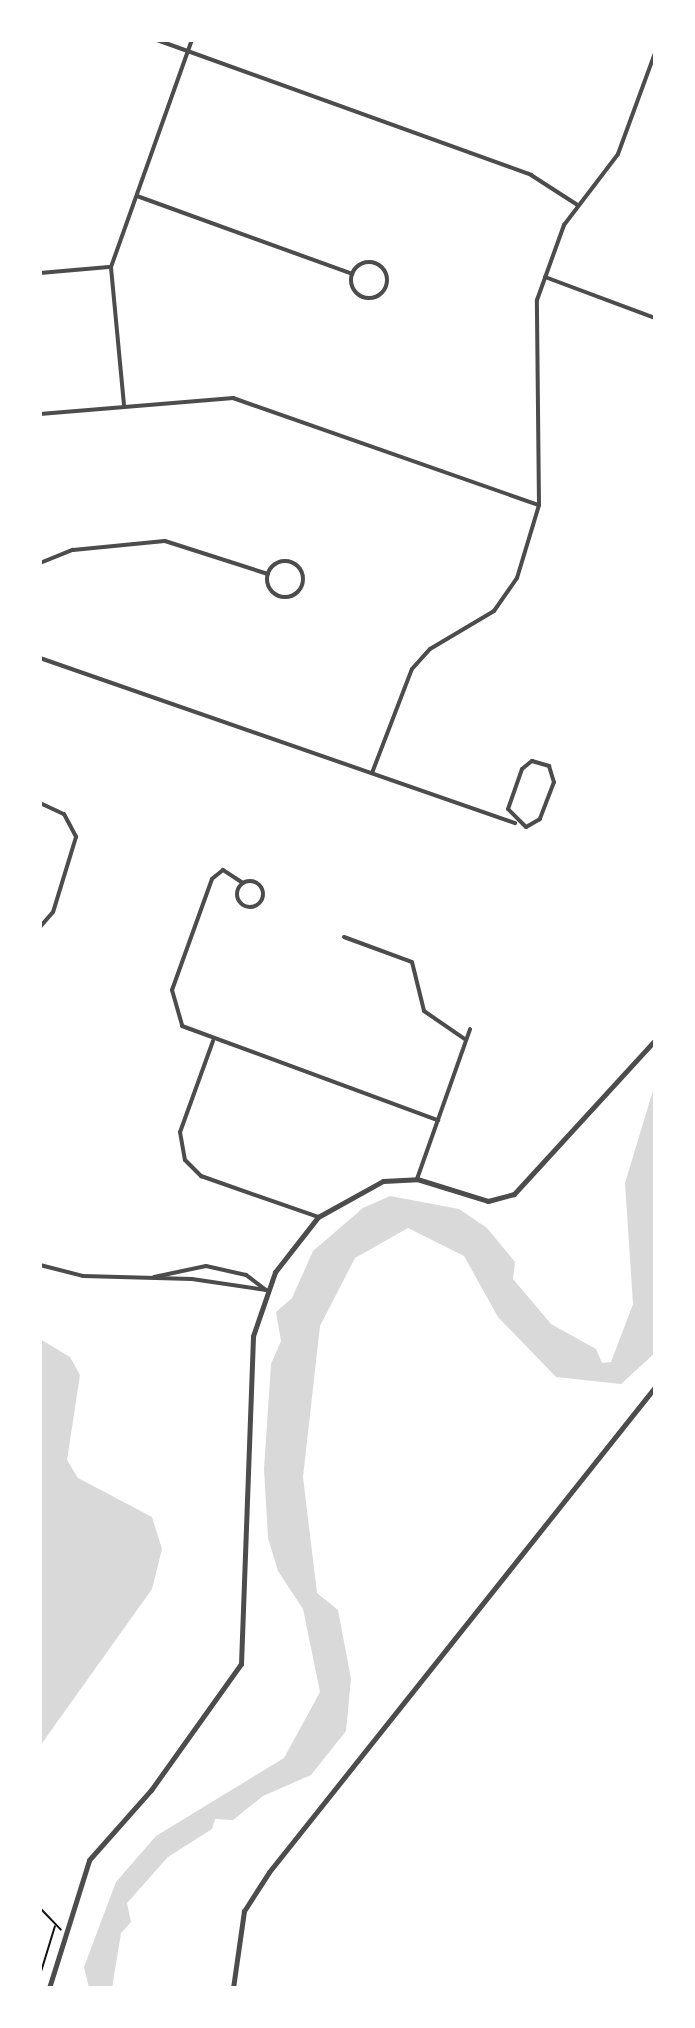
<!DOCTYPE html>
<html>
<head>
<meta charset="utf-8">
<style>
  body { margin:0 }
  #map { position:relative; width:695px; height:2028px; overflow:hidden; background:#fff; font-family:"Work Sans",sans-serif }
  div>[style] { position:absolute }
  .water>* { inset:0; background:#d9d9d9 }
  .path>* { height:2px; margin:-1px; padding:0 1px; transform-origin:1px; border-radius:1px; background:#111 }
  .minor>* { height:4px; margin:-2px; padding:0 2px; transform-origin:2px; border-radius:2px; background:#4c4c4c }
  .minor>.ring { margin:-2px; padding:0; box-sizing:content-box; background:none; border:4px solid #4c4c4c; border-radius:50% }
  .tertiary>* { height:5px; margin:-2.5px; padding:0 2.5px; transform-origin:2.5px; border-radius:2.5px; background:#4c4c4c }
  span { translate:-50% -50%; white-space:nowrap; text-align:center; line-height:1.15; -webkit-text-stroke:6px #fff; paint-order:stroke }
  .frame { position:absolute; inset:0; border:42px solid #fff; pointer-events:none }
</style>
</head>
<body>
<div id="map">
  <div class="water">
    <i style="clip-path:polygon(655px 1084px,655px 1353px,621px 1384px,556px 1377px,498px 1317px,464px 1256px,408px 1228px,355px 1258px,320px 1326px,303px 1477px,317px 1593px,338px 1610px,351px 1679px,346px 1731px,311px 1775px,263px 1796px,233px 1820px,215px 1819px,212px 1829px,168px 1857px,127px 1903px,131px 1922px,121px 1933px,112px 1988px,89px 1988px,84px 1967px,116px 1882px,156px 1836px,284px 1758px,320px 1692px,303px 1609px,278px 1571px,268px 1538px,264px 1469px,271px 1364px,281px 1341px,276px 1312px,292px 1298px,313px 1251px,363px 1208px,390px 1196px,459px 1209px,487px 1228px,515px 1262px,513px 1279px,551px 1324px,596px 1349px,602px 1363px,611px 1362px,633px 1304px,625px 1183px)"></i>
    <i style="clip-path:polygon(40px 1339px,70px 1357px,80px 1375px,67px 1460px,78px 1478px,152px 1517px,162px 1549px,152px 1589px,40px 1746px)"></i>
  </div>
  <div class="path">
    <i style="left:40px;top:1908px;width:30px;rotate:46deg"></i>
    <i style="left:40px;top:1975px;width:51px;rotate:-73deg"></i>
  </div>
  <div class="minor">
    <i style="left:157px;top:40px;width:398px;rotate:19.8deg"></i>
    <i style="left:531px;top:175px;width:54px;rotate:32.8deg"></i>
    <i style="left:137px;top:196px;width:229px;rotate:19.9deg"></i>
    <i class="ring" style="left:351px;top:262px;width:32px;height:32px"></i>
    <i style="left:40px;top:273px;width:69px;rotate:-5deg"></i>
    <i style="left:545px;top:277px;width:117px;rotate:20.4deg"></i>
    <i style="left:124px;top:405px;width:139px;rotate:-95.4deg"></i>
    <i style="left:111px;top:267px;width:241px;rotate:-70.4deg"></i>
    <i style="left:40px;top:414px;width:194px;rotate:-4.7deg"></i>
    <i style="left:233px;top:398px;width:324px;rotate:19.3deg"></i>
    <i class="ring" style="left:267px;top:561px;width:32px;height:32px"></i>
    <i style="left:40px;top:563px;width:35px;rotate:-22deg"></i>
    <i style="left:73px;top:550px;width:92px;rotate:-5.6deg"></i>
    <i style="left:165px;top:541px;width:108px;rotate:17.8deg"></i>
    <i style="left:40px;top:658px;width:503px;rotate:19.16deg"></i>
    <i style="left:532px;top:761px;width:18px;rotate:16deg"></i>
    <i style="left:549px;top:766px;width:17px;rotate:73deg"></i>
    <i style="left:554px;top:782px;width:40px;rotate:111deg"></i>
    <i style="left:540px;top:819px;width:16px;rotate:150deg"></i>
    <i style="left:526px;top:827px;width:25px;rotate:-135deg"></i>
    <i style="left:508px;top:809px;width:42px;rotate:-70.7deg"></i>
    <i style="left:522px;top:769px;width:13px;rotate:-39deg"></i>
    <i style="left:372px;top:773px;width:111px;rotate:-69deg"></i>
    <i style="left:412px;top:669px;width:27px;rotate:-48deg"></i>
    <i style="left:430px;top:649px;width:74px;rotate:-30.7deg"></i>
    <i style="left:494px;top:611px;width:40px;rotate:-55.1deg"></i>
    <i style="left:517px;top:578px;width:76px;rotate:-73.2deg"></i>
    <i style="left:539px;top:505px;width:205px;rotate:-90.6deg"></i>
    <i style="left:537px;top:300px;width:80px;rotate:-70.2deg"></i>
    <i style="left:564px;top:225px;width:89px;rotate:-52.7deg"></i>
    <i style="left:618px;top:154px;width:108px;rotate:-69.9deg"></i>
    <i style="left:40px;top:803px;width:26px;rotate:25deg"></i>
    <i style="left:64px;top:814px;width:26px;rotate:62deg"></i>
    <i style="left:76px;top:837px;width:78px;rotate:107deg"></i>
    <i style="left:53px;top:912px;width:20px;rotate:131deg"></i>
    <i class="ring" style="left:237px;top:881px;width:22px;height:22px"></i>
    <i style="left:243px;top:883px;width:24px;rotate:-147deg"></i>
    <i style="left:223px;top:870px;width:14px;rotate:141deg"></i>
    <i style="left:212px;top:879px;width:118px;rotate:109.8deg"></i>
    <i style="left:172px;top:990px;width:37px;rotate:74deg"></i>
    <i style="left:182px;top:1026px;width:273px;rotate:20.2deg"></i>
    <i style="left:344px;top:937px;width:72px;rotate:20.2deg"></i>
    <i style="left:412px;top:962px;width:50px;rotate:76.2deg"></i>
    <i style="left:424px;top:1011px;width:51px;rotate:34.6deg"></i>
    <i style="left:213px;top:1041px;width:97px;rotate:109.9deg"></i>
    <i style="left:180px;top:1132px;width:28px;rotate:80deg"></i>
    <i style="left:185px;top:1160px;width:23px;rotate:45deg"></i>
    <i style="left:201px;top:1176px;width:124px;rotate:19.3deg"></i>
    <i style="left:417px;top:1179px;width:159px;rotate:-70.5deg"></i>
    <i style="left:40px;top:1265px;width:44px;rotate:14.3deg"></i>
    <i style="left:83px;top:1276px;width:109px;rotate:1.6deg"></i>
    <i style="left:192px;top:1279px;width:75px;rotate:8.5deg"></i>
    <i style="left:266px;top:1290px;width:25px;rotate:-143deg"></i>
    <i style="left:246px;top:1275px;width:41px;rotate:-167.3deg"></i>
    <i style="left:206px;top:1266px;width:53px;rotate:168.1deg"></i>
  </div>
  <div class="tertiary">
    <i style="left:49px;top:1988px;width:134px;rotate:-72.6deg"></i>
    <i style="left:89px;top:1860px;width:94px;rotate:-48.5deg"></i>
    <i style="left:151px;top:1790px;width:155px;rotate:-54.5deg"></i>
    <i style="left:241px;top:1664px;width:328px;rotate:-87.9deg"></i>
    <i style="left:253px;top:1336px;width:68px;rotate:-71deg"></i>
    <i style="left:275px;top:1272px;width:70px;rotate:-52deg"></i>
    <i style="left:318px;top:1217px;width:74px;rotate:-29deg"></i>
    <i style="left:383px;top:1181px;width:34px;rotate:-3deg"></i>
    <i style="left:417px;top:1179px;width:74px;rotate:17.2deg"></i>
    <i style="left:488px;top:1201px;width:27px;rotate:-15deg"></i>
    <i style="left:514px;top:1194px;width:209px;rotate:-47.5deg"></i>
    <i style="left:233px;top:1988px;width:78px;rotate:-81.9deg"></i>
    <i style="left:244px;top:1911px;width:46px;rotate:-57.3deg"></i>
    <i style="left:269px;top:1872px;width:620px;rotate:-51.48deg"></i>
  </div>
  <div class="frame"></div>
</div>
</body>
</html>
